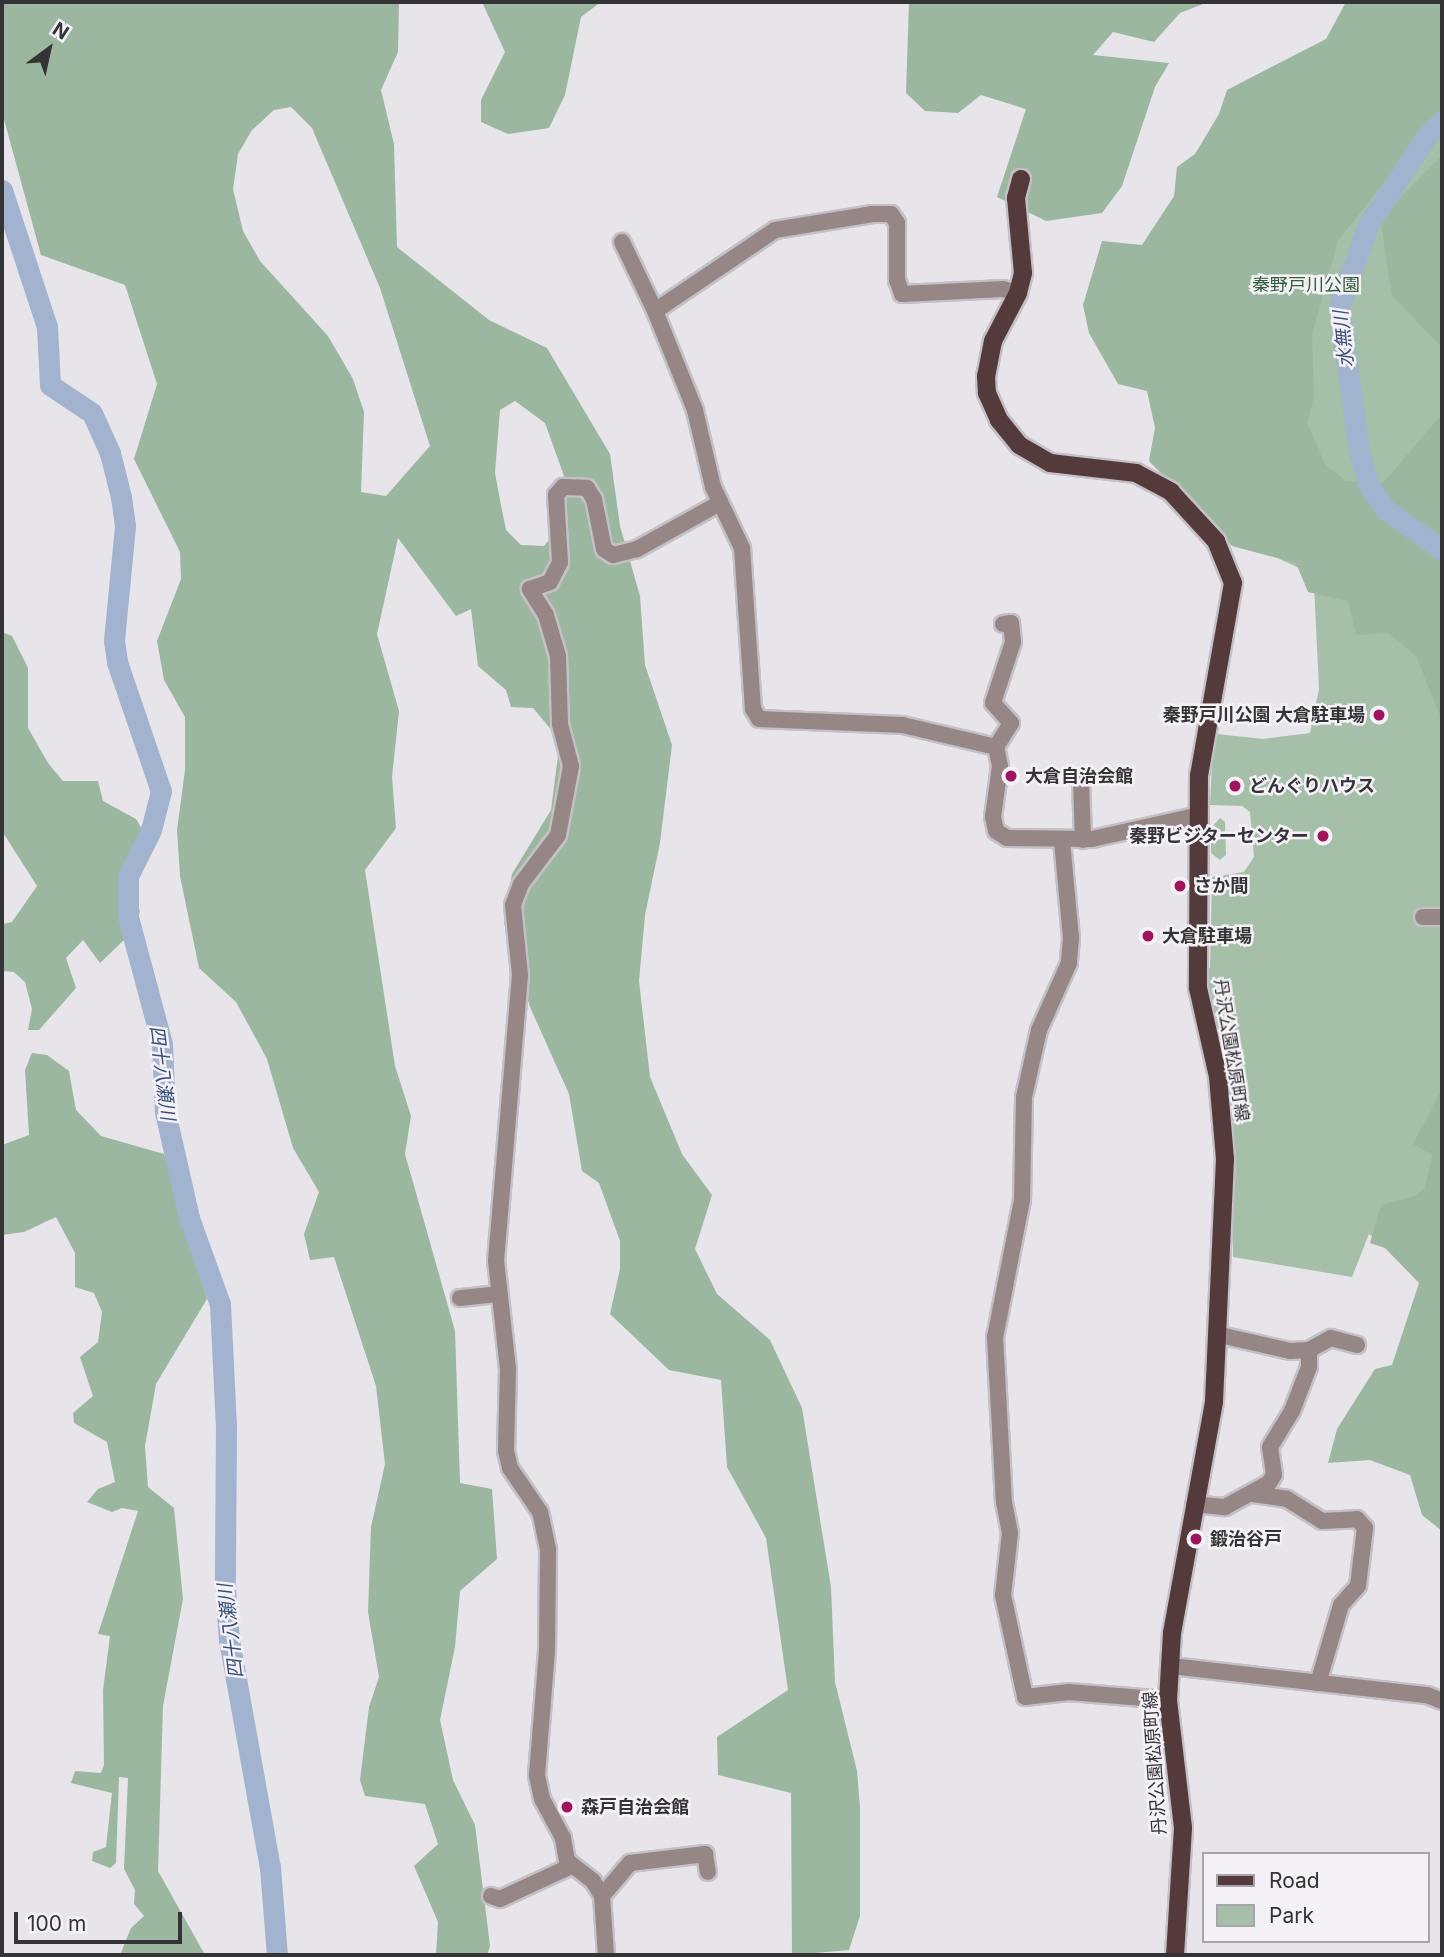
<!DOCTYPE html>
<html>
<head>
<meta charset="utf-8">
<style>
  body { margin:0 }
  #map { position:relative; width:1444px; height:1957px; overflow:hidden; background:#e7e4ea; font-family:Inter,"Noto Sans JP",sans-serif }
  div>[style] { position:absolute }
  .green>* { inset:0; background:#a5bfa8 }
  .forest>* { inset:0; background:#9bb79f }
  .river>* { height:21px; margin:-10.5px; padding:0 10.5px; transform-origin:10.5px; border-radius:10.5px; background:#a2b3d0 }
  .roads { filter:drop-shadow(2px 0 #c3c1c6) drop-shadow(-2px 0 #c3c1c6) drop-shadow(0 2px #c3c1c6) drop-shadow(0 -2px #c3c1c6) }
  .minor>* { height:16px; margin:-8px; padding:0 8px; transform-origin:8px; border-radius:8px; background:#978686 }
  .major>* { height:18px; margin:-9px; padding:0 9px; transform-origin:9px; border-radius:9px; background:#553a3b }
  .dots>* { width:19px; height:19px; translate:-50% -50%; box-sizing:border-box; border:4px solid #f4f1f7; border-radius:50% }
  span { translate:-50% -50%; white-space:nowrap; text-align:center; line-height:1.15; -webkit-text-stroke:5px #f4f1f7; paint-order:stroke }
  .park-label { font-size:18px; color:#305c39 }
  .poi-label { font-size:18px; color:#343335; font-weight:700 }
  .right { translate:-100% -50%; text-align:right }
  .left { translate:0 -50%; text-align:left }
  .street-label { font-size:18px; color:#343335 }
  .water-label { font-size:19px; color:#374e78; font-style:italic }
  .frame { position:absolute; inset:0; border:4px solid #343335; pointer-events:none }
  .legend { position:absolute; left:1202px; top:1852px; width:228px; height:91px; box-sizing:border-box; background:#f4f1f7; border:2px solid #a7a5a9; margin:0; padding:9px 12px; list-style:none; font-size:21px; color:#343335 }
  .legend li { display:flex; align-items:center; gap:14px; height:35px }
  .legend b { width:35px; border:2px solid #a7a5a9 }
  .north { position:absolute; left:14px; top:14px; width:70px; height:70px; -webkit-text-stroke:5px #f4f1f7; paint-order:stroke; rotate:33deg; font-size:19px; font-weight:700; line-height:28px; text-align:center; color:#343335 }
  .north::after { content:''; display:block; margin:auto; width:24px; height:32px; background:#343335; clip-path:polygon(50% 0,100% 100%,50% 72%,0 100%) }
  .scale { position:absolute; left:14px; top:1912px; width:168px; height:32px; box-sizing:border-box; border:4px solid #343335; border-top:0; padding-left:9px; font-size:21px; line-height:24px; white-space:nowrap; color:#343335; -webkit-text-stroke:5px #f4f1f7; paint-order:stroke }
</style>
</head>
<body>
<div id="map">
  <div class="green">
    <i style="clip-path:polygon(1366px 2px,1442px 2px,1442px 1521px,1429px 1278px,1369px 1234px,1352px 1277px,1233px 1257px,1231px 1086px,1202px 969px,1210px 968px,1212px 877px,1244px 872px,1254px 857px,1250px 812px,1242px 806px,1210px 805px,1213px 744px,1217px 734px,1263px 739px,1310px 733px,1319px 689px,1314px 584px,1299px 568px,1211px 527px)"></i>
    <i style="clip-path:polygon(1220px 818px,1225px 822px,1226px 855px,1220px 860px,1211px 853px,1211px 828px)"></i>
  </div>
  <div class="forest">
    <i style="clip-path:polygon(evenodd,2px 2px,399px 2px,398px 52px,381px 90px,394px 144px,397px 247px,489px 320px,547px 348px,610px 454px,620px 526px,640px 596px,645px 665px,672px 745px,660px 843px,645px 915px,639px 981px,650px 1077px,682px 1154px,712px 1195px,695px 1249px,717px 1294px,770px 1340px,802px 1408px,831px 1587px,835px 1682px,857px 1771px,860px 1807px,860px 1916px,849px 1950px,792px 1955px,791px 1793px,718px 1775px,717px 1737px,788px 1690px,766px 1538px,727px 1467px,721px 1380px,669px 1370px,610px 1314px,620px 1269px,620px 1241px,599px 1183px,582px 1171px,569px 1094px,530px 1007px,504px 923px,512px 874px,551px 810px,560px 740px,533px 708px,511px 707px,506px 690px,478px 666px,471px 609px,456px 616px,398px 538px,377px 634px,399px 711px,392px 777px,396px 828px,365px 870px,395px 1066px,411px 1116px,405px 1154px,455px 1331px,460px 1483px,492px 1489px,497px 1559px,460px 1591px,455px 1647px,440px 1720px,453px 1780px,475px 1825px,490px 1946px,487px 1955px,436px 1955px,438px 1922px,414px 1866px,438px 1844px,425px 1804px,365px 1796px,360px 1780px,369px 1707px,379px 1677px,368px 1612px,371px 1527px,385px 1464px,376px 1386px,334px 1257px,310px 1260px,304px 1234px,319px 1192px,293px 1148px,267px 1059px,236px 1002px,199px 968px,180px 876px,177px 830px,185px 770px,185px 717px,164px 680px,157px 641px,181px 579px,180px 552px,134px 459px,157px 384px,125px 285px,41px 255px,2px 112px,2px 2px,291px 107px,312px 128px,380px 288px,430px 446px,386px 496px,361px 492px,364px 412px,353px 379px,328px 336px,260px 261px,243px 231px,233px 189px,238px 154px,252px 130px,274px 110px,291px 107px,2px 2px,515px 401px,545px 423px,568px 487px,564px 521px,544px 546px,521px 545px,506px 530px,500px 500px,495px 473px,500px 410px,515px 401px)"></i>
    <i style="clip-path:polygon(482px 2px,601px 2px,581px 17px,565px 95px,549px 128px,508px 134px,481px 122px,481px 100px,505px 52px)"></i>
    <i style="clip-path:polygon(909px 2px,1208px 2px,1180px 13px,1154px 42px,1113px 32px,1093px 55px,1169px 63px,1155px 87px,1122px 186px,1102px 213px,1046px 221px,997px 197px,1026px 109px,981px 95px,958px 113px,925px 111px,906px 93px)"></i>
    <i style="clip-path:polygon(1346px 2px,1442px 2px,1442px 109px,1338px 241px,1312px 335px,1314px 397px,1307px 423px,1326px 466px,1346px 481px,1383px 483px,1442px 414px,1442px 721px,1416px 656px,1389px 633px,1356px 635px,1348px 601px,1308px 592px,1296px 563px,1232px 546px,1149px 461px,1155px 428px,1147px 391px,1118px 384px,1089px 333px,1083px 305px,1102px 241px,1142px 245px,1174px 196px,1177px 167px,1195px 154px,1219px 114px,1227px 90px,1326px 39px)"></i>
    <i style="clip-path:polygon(1442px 155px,1442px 347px,1392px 296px,1380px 218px)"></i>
    <i style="clip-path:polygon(2px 632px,12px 636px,28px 668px,28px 728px,48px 763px,63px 781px,98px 781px,103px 801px,136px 819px,152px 846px,148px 861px,126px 869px,120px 879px,135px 895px,140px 912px,126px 938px,100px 963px,83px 940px,66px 958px,76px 988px,39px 1030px,28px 1030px,32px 1009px,25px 982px,14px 972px,2px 971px,2px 924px,12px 922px,37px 886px,2px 831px)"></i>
    <i style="clip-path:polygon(32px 1053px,47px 1055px,69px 1071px,76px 1110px,101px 1136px,164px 1154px,207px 1299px,156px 1384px,145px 1446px,148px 1487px,174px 1508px,183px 1599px,163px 1706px,158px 1871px,205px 1955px,120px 1955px,131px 1928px,144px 1916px,134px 1904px,135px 1890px,124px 1869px,128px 1778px,119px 1777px,116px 1863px,110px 1868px,92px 1861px,93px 1852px,106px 1847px,112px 1793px,71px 1783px,75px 1771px,101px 1773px,104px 1765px,103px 1690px,110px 1636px,98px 1634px,138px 1511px,122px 1508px,112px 1512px,87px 1502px,98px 1489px,115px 1482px,107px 1442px,74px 1423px,73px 1413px,93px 1396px,80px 1357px,98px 1342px,102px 1312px,94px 1293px,75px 1287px,75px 1253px,56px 1217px,24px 1232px,2px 1235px,2px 1145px,29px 1135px,25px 1070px)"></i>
    <i style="clip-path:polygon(1442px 1089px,1442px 1531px,1422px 1515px,1410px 1475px,1370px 1460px,1328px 1463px,1337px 1429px,1375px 1369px,1392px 1365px,1419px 1283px,1385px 1248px,1370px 1243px,1381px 1205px,1415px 1196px,1425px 1188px,1432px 1155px,1413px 1144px)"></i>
  </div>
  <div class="river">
    <i style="left:1442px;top:121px;width:19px;rotate:137deg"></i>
    <i style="left:1428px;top:134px;width:109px;rotate:123.4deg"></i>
    <i style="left:1368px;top:225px;width:86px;rotate:109.7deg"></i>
    <i style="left:1339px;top:306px;width:147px;rotate:82.2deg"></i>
    <i style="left:1359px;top:452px;width:37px;rotate:73deg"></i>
    <i style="left:1370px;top:487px;width:27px;rotate:56deg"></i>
    <i style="left:1385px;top:509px;width:70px;rotate:35.7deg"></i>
    <i style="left:2px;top:190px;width:144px;rotate:71.8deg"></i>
    <i style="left:47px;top:327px;width:58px;rotate:87deg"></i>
    <i style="left:50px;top:385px;width:50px;rotate:33.7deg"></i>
    <i style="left:92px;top:413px;width:44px;rotate:65.8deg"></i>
    <i style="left:110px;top:453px;width:45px;rotate:76deg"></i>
    <i style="left:121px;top:497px;width:29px;rotate:82deg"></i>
    <i style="left:125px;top:526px;width:115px;rotate:95.5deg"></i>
    <i style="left:114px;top:640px;width:22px;rotate:82deg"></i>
    <i style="left:117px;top:662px;width:136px;rotate:71.2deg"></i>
    <i style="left:161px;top:791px;width:40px;rotate:104.4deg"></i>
    <i style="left:151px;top:830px;width:51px;rotate:116.6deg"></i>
    <i style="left:128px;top:876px;width:41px;rotate:90deg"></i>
    <i style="left:128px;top:917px;width:131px;rotate:75deg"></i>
    <i style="left:162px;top:1044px;width:68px;rotate:87.5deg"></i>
    <i style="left:165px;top:1112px;width:109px;rotate:77.2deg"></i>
    <i style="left:189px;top:1218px;width:91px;rotate:70.2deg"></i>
    <i style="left:220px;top:1304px;width:122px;rotate:87.2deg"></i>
    <i style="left:226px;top:1426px;width:163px;rotate:90.4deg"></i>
    <i style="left:225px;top:1589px;width:51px;rotate:85.5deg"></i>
    <i style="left:229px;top:1640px;width:231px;rotate:79.8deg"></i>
    <i style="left:270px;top:1867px;width:88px;rotate:85.5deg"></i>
  </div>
  <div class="roads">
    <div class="minor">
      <i style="left:622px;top:242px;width:76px;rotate:64.4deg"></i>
      <i style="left:1003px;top:624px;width:8px;rotate:-7deg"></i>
      <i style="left:1011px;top:623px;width:19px;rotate:84deg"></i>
      <i style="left:1013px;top:642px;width:64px;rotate:108.2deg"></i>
      <i style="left:993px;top:703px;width:27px;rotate:48deg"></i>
      <i style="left:1011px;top:723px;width:28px;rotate:122deg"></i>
      <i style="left:996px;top:747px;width:19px;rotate:78deg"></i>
      <i style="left:1000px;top:766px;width:51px;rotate:97.8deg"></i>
      <i style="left:993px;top:817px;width:14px;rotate:78deg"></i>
      <i style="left:996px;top:831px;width:13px;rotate:32deg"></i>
      <i style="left:1007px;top:838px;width:85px;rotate:0.7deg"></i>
      <i style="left:1092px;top:839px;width:110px;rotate:-12.6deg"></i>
      <i style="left:996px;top:747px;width:96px;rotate:-166.7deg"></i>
      <i style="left:903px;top:725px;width:144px;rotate:-177.6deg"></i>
      <i style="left:759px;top:719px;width:12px;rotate:-121deg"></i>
      <i style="left:753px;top:709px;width:161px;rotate:-93.9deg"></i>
      <i style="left:742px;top:548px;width:68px;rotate:-115.4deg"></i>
      <i style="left:713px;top:487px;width:79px;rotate:-103.2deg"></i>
      <i style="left:695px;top:410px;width:107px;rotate:-112deg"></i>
      <i style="left:655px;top:311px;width:145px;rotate:-34deg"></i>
      <i style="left:775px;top:230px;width:99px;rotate:-9.3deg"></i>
      <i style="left:873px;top:214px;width:18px"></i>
      <i style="left:891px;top:214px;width:11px;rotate:56deg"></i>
      <i style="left:897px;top:223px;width:57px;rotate:90deg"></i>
      <i style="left:897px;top:280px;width:15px;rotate:70deg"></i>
      <i style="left:902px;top:294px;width:101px;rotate:-2.8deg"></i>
      <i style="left:1003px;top:289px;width:16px;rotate:15deg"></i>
      <i style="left:1081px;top:780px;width:60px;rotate:88.1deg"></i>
      <i style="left:1062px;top:841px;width:97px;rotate:84.7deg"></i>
      <i style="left:1071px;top:938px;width:25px;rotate:95deg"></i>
      <i style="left:1069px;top:963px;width:73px;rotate:114.1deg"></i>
      <i style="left:1039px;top:1030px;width:69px;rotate:102.6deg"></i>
      <i style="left:1024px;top:1097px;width:103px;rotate:91.1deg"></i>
      <i style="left:1022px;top:1200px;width:140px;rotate:101.1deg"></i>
      <i style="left:995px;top:1337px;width:165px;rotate:86.9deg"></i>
      <i style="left:1004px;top:1502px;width:32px;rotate:79deg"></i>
      <i style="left:1010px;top:1533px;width:62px;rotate:96.4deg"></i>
      <i style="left:1003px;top:1595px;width:104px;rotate:77.8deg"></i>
      <i style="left:1025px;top:1697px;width:44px;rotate:-6.5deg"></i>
      <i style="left:1069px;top:1692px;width:99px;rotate:4.6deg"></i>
      <i style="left:1423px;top:917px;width:19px"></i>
      <i style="left:460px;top:1298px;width:39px;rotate:-6deg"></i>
      <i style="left:1220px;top:1335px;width:72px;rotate:12.9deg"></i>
      <i style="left:1290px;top:1351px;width:19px;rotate:-3deg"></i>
      <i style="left:1309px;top:1350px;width:25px;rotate:-29deg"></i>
      <i style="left:1331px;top:1338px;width:27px;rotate:15deg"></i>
      <i style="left:1253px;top:1494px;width:34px;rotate:8deg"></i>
      <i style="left:1287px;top:1499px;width:41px;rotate:32.2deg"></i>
      <i style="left:1322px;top:1521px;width:35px;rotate:-3deg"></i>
      <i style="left:1357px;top:1519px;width:12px;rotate:48deg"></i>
      <i style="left:1365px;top:1528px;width:58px;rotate:96.9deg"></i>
      <i style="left:1358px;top:1586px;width:25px;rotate:132deg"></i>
      <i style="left:1341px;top:1605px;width:81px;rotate:106.4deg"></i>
      <i style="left:1194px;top:1504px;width:31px;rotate:6deg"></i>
      <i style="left:1225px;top:1507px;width:50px;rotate:-28.6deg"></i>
      <i style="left:1269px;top:1483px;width:9px;rotate:-58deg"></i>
      <i style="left:1274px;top:1475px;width:28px;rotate:-98deg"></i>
      <i style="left:1270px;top:1447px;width:42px;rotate:-58.6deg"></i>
      <i style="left:1292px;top:1411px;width:47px;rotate:-68.9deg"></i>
      <i style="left:1309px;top:1367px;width:17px;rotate:-90deg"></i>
      <i style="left:1171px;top:1666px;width:258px;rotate:6.5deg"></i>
      <i style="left:1427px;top:1695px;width:16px;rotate:22deg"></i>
      <i style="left:491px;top:1896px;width:9px;rotate:18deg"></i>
      <i style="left:500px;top:1899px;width:78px;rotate:-24.9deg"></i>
      <i style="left:602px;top:1896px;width:43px;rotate:-49.7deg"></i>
      <i style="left:630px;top:1863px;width:76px;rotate:-6.8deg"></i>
      <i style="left:705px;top:1854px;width:18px;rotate:81deg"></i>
      <i style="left:606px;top:1955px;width:59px;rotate:-93.9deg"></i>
      <i style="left:602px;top:1896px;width:17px;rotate:-121deg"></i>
      <i style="left:593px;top:1881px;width:33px;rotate:-142deg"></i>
      <i style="left:567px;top:1861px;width:23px;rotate:-100deg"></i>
      <i style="left:563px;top:1838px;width:44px;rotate:-118.3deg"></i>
      <i style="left:542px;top:1799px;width:25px;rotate:-102deg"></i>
      <i style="left:537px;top:1775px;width:123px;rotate:-85.4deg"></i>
      <i style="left:547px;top:1652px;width:103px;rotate:-89.4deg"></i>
      <i style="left:548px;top:1549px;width:38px;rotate:-102deg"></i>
      <i style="left:540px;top:1512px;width:53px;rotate:-124.3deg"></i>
      <i style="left:510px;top:1468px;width:17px;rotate:-103deg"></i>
      <i style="left:506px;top:1451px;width:82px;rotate:-88.6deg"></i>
      <i style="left:508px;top:1369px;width:109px;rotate:-96.3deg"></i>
      <i style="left:496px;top:1261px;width:287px;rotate:-85.2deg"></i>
      <i style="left:520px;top:975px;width:70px;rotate:-95.7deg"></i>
      <i style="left:513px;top:905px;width:22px;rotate:-69deg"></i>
      <i style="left:521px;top:884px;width:61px;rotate:-52.9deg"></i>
      <i style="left:558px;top:835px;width:70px;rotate:-79.3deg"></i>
      <i style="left:571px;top:766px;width:43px;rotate:-104.7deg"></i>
      <i style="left:560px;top:724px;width:68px;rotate:-91.7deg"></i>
      <i style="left:558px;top:656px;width:43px;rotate:-106.3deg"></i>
      <i style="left:546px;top:615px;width:31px;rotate:-122deg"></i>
      <i style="left:530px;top:589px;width:21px;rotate:-19deg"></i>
      <i style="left:550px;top:582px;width:22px;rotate:-63deg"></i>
      <i style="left:560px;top:562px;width:67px;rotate:-93.4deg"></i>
      <i style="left:556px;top:495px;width:11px;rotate:-49deg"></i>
      <i style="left:563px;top:487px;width:24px;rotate:2deg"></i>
      <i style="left:587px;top:488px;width:13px;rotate:58deg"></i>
      <i style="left:594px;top:499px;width:51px;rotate:78.7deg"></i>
      <i style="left:604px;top:549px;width:11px;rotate:34deg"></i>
      <i style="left:613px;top:555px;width:25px;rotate:-14deg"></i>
      <i style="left:637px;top:549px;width:95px;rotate:-29deg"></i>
    </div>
    <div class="major">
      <i style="left:1021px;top:179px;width:20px;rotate:105deg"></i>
      <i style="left:1016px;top:198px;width:75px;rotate:84.7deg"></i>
      <i style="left:1023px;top:273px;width:21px;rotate:104deg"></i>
      <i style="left:1018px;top:293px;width:54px;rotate:117.5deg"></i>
      <i style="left:993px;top:341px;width:36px;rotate:101deg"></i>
      <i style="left:986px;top:376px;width:17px;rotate:87deg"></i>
      <i style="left:987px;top:393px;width:30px;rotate:66deg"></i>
      <i style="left:999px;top:420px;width:32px;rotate:51deg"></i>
      <i style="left:1019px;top:445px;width:36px;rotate:30deg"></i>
      <i style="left:1050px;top:463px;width:87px;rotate:6.6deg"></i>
      <i style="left:1136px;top:473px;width:40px;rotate:28deg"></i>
      <i style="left:1171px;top:492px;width:67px;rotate:47.4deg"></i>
      <i style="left:1216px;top:541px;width:45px;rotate:68deg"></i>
      <i style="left:1233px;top:583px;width:195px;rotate:100deg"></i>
      <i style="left:1199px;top:775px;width:213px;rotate:90.3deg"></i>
      <i style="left:1198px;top:988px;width:91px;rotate:77.3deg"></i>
      <i style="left:1218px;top:1077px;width:82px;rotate:85.1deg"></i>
      <i style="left:1225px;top:1159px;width:243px;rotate:92.6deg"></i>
      <i style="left:1214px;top:1402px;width:235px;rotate:100.3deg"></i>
      <i style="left:1172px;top:1633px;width:67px;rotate:93.4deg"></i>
      <i style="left:1168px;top:1700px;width:129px;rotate:83.3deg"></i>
      <i style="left:1183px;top:1828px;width:127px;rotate:93.6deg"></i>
    </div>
  </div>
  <div class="dots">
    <i style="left:1379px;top:715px;background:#a0145e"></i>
    <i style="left:1011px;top:776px;background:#a0145e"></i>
    <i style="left:1235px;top:786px;background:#a0145e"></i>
    <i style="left:1323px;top:836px;background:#a0145e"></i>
    <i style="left:1180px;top:886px;background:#a0145e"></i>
    <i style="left:1148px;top:936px;background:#a0145e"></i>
    <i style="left:1196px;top:1539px;background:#a0145e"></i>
    <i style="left:567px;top:1807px;background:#a0145e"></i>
  </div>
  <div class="park-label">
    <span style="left:1306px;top:285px">秦野戸川公園</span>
  </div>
  <div class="poi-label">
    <span class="right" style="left:1365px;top:715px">秦野戸川公園 大倉駐車場</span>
    <span class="left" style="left:1025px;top:776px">大倉自治会館</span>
    <span class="left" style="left:1249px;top:786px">どんぐりハウス</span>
    <span class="right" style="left:1309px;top:836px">秦野ビジターセンター</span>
    <span class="left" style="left:1194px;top:886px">さか間</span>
    <span class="left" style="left:1162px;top:936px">大倉駐車場</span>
    <span class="left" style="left:1210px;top:1539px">鍛治谷戸</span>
    <span class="left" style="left:581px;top:1807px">森戸自治会館</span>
  </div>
  <div class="street-label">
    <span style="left:1231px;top:1050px;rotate:81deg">丹沢公園松原町線</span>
    <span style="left:1155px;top:1763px;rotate:-94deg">丹沢公園松原町線</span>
  </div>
  <div class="water-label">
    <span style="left:1344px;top:339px;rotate:-96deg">水無川</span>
    <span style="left:162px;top:1073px;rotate:83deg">四十八瀬川</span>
    <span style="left:231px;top:1631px;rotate:-97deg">四十八瀬川</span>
  </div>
  <div class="frame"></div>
  <ul class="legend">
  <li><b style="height:9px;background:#553a3b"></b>Road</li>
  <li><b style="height:19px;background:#a5bfa8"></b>Park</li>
  </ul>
  <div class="north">N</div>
  <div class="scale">100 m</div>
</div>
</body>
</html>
